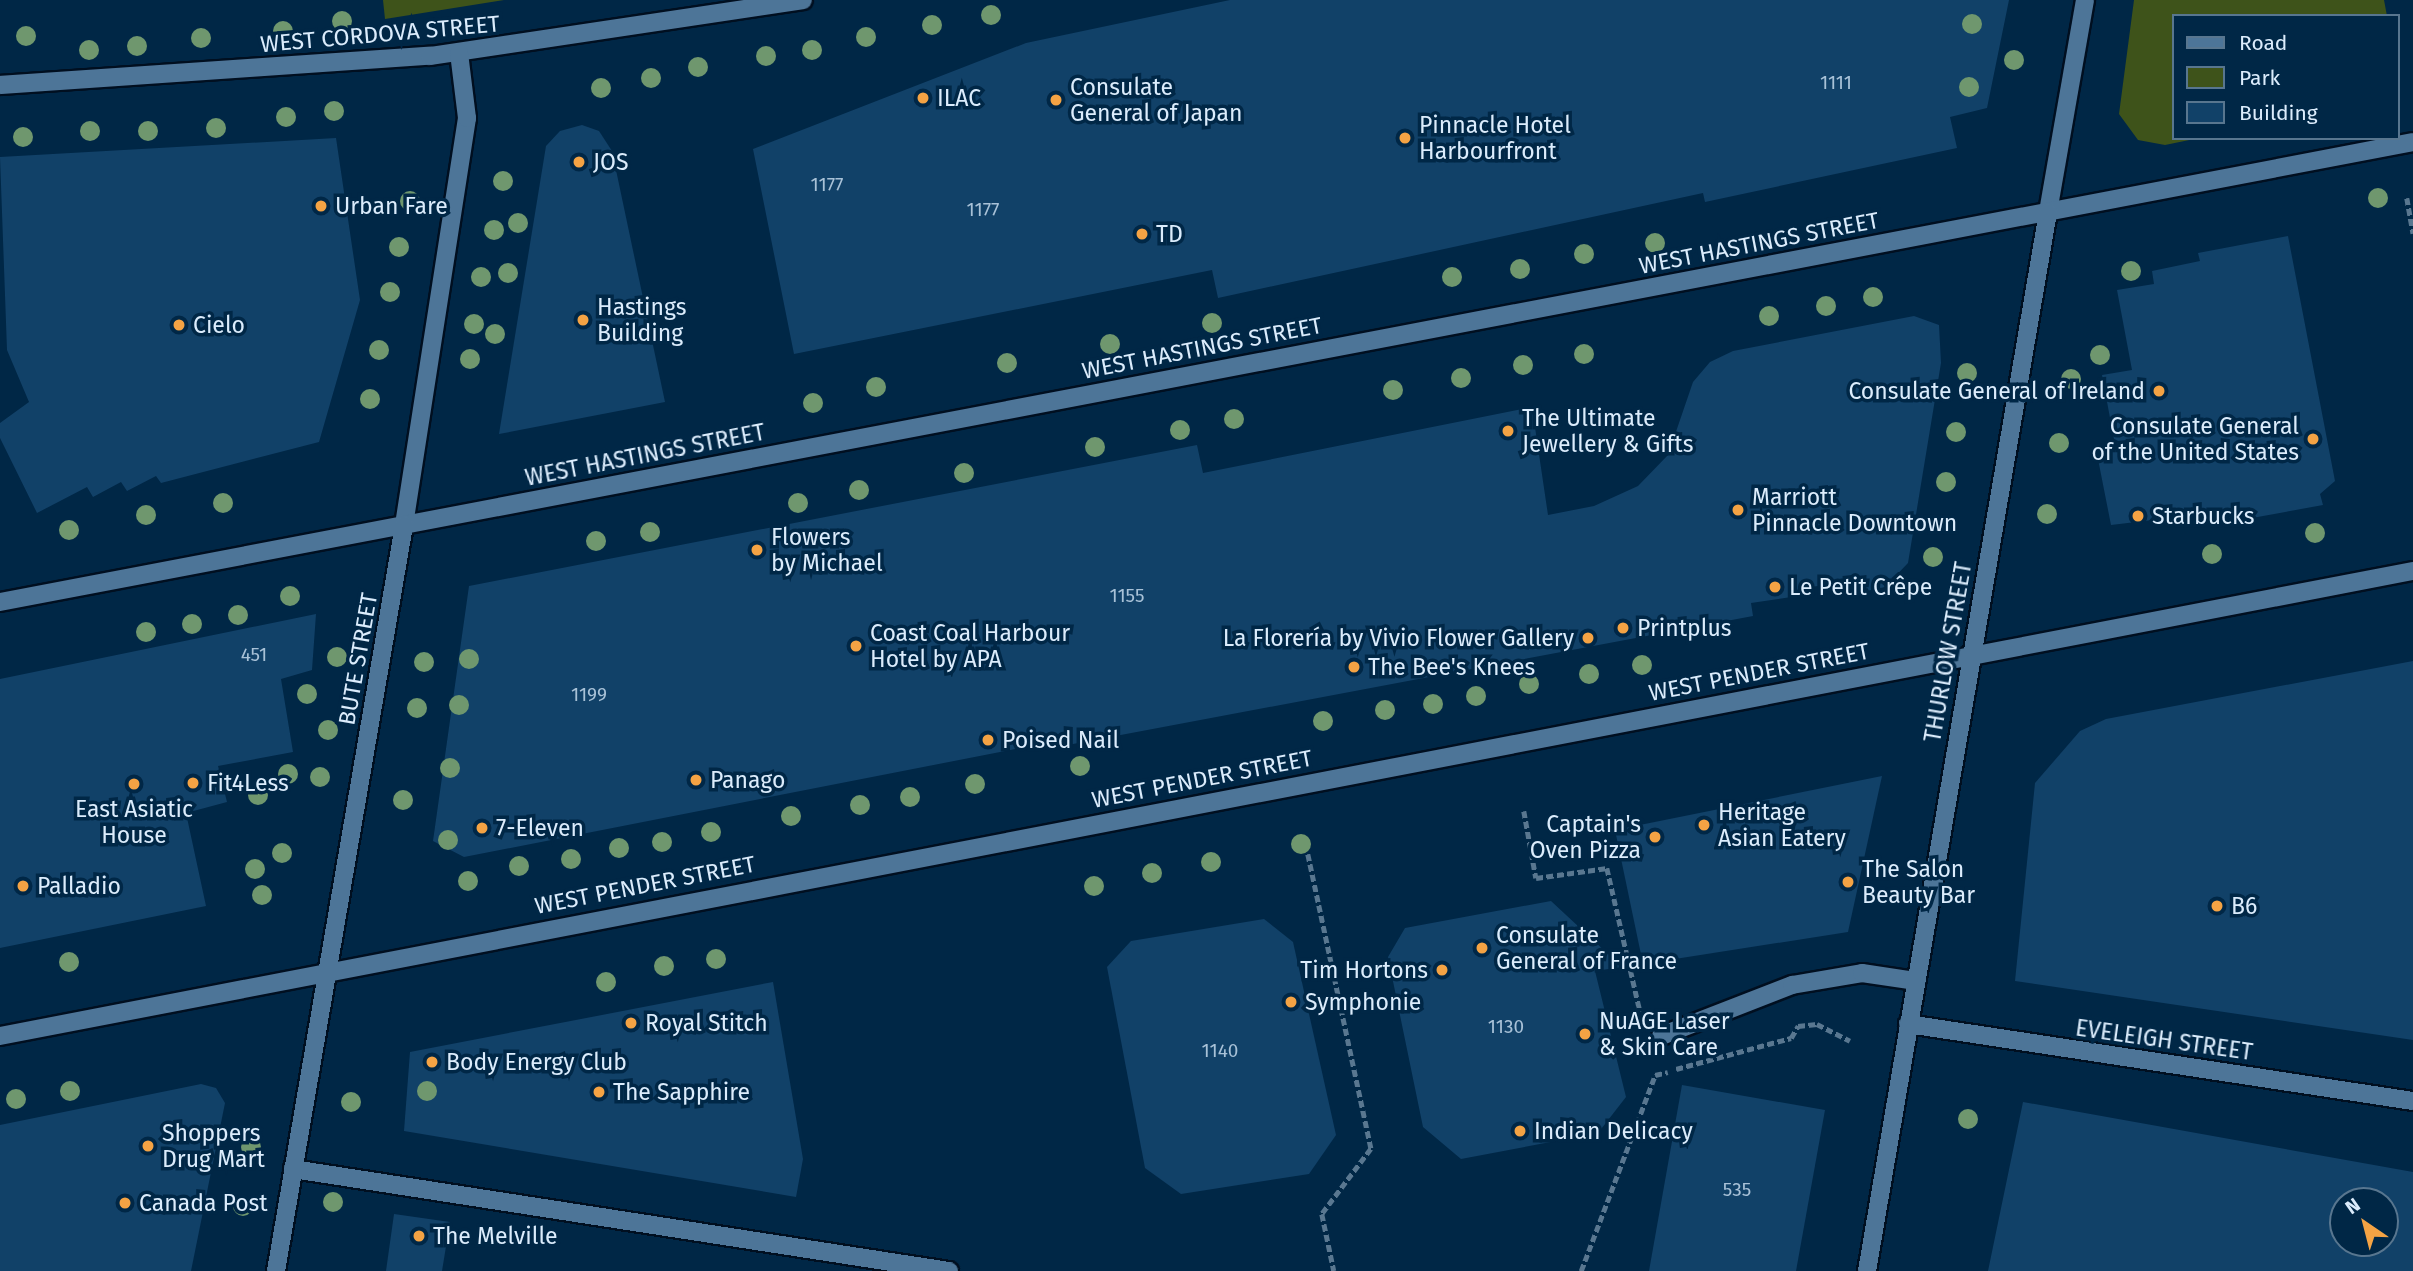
<!DOCTYPE html>
<html>
<head>
<meta charset="utf-8">
<style>
  body { margin:0 }
  #map { position:relative; width:2413px; height:1271px; overflow:hidden; background:#002746; font-family:"Fira Sans",sans-serif }
  div>[style] { position:absolute }
  .green>* { inset:0; background:#3e531a }
  .building>* { inset:0; background:#114168 }
  .path>* { height:4.5px; margin-top:-2.25px; transform-origin:0; background:repeating-linear-gradient(90deg,#597790 0 7px,transparent 0 10.5px) }
  .roads { filter:drop-shadow(2px 0 #000f20) drop-shadow(-2px 0 #000f20) drop-shadow(0 2px #000f20) drop-shadow(0 -2px #000f20) }
  .lane>* { height:18px; margin:-9px; padding:0 9px; transform-origin:9px; border-radius:9px; background:#4d7598 }
  .street>* { height:18px; margin:-9px; padding:0 9px; transform-origin:9px; border-radius:9px; background:#4d7598 }
  .secondary>* { height:18px; margin:-9px; padding:0 9px; transform-origin:9px; border-radius:9px; background:#4d7598 }
  .trees>* { width:20px; height:20px; margin:-10px; border-radius:50%; background:#6f976e }
  .dots>* { width:19px; height:19px; translate:-50% -50%; box-sizing:border-box; border:4px solid #002746; border-radius:50% }
  span { translate:-50% -50%; white-space:nowrap; text-align:center; line-height:1.15; -webkit-text-stroke:7px #002746; paint-order:stroke }
  .number-label { font-size:19px; color:#a8c1d7 }
  .number-label span { -webkit-text-stroke-width:0 }
  .street-label { font-size:23px; color:#dbecfc }
  .poi-label { font-size:23px; color:#dbecfc }
  .left { translate:0 -50%; text-align:left }
  .right { translate:-100% -50%; text-align:right }
  .legend { position:absolute; left:2172px; top:14px; width:228px; height:126px; box-sizing:border-box; background:#002746; border:2px solid #58768f; margin:0; padding:9px 12px; list-style:none; font-size:21px; color:#dbecfc }
  .legend li { display:flex; align-items:center; gap:14px; height:35px }
  .legend b { width:35px; border:2px solid #58768f }
  .north { position:absolute; left:2329px; top:1187px; width:70px; height:70px; box-sizing:border-box; background:#002746; border:2px solid #58768f; border-radius:50%; rotate:325deg; font-size:19px; font-weight:700; line-height:28px; text-align:center; color:#dbecfc }
  .north::after { content:''; display:block; margin:auto; width:24px; height:32px; background:#f4a344; clip-path:polygon(50% 0,100% 100%,50% 72%,0 100%) }
</style>
</head>
<body>
<div id="map">
  <div class="green">
    <i style="clip-path:polygon(383px 0,504px 0,385px 19px)"></i>
    <i style="clip-path:polygon(2134px 0,2384px 0,2387px 16px,2173px 16px,2173px 138px,2199px 138px,2165px 145px,2138px 140px,2119px 114px)"></i>
  </div>
  <div class="building">
    <i style="clip-path:polygon(1230px 0,2009px 0,1987px 108px,1950px 117px,1957px 148px,1705px 202px,1703px 193px,1218px 298px,1212px 270px,794px 354px,753px 149px,1026px 43px)"></i>
    <i style="clip-path:polygon(582px 125px,599px 131px,612px 151px,665px 402px,499px 434px,546px 146px,560px 131px)"></i>
    <i style="clip-path:polygon(336px 138px,360px 300px,319px 442px,161px 483px,156px 476px,127px 491px,121px 482px,93px 497px,87px 487px,37px 513px,0 438px,0 423px,29px 402px,7px 350px,0 157px)"></i>
    <i style="clip-path:polygon(2288px 236px,2335px 481px,2320px 494px,2323px 505px,2230px 522px,2228px 511px,2111px 525px,2097px 454px,2116px 450px,2102px 375px,2132px 370px,2117px 290px,2154px 284px,2152px 271px,2200px 261px,2198px 253px)"></i>
    <i style="clip-path:polygon(1914px 316px,1939px 325px,1941px 363px,1908px 563px,1885px 587px,1857px 593px,1836px 584px,1800px 588px,1798px 596px,1751px 603px,1753px 616px,1057px 747px,1056px 741px,464px 857px,433px 841px,469px 586px,1197px 445px,1203px 473px,1532px 407px,1548px 515px,1594px 506px,1638px 486px,1668px 455px,1693px 382px,1710px 362px,1733px 351px)"></i>
    <i style="clip-path:polygon(316px 614px,312px 670px,281px 679px,293px 752px,218px 766px,227px 802px,186px 813px,206px 906px,0 948px,0 679px)"></i>
    <i style="clip-path:polygon(2413px 661px,2413px 1040px,2015px 981px,2035px 783px,2080px 731px,2106px 719px)"></i>
    <i style="clip-path:polygon(1882px 776px,1848px 932px,1643px 964px,1615px 830px)"></i>
    <i style="clip-path:polygon(1551px 901px,1622px 967px,1595px 971px,1626px 1097px,1598px 1133px,1461px 1159px,1423px 1127px,1388px 957px,1405px 928px)"></i>
    <i style="clip-path:polygon(1264px 919px,1293px 942px,1336px 1135px,1309px 1174px,1181px 1194px,1145px 1168px,1107px 967px,1131px 941px)"></i>
    <i style="clip-path:polygon(773px 982px,803px 1159px,796px 1197px,404px 1131px,410px 1052px)"></i>
    <i style="clip-path:polygon(201px 1084px,216px 1088px,225px 1103px,191px 1271px,0 1271px,0 1125px)"></i>
    <i style="clip-path:polygon(1682px 1085px,1825px 1110px,1796px 1271px,1649px 1271px)"></i>
    <i style="clip-path:polygon(evenodd,2023px 1102px,2413px 1172px,2413px 1271px,1988px 1271px,2023px 1102px,2343px 1201px,2385px 1201px,2385px 1243px,2343px 1243px,2343px 1201px)"></i>
    <i style="clip-path:polygon(394px 1214px,450px 1222px,442px 1271px,386px 1271px)"></i>
  </div>
  <div class="path">
    <i style="left:2407px;top:198px;width:36px;rotate:80deg"></i>
    <i style="left:1524px;top:811px;width:68px;rotate:79.8deg"></i>
    <i style="left:1536px;top:878px;width:72px;rotate:-8deg"></i>
    <i style="left:1607px;top:868px;width:147px;rotate:77deg"></i>
    <i style="left:1308px;top:854px;width:302px;rotate:77.9deg"></i>
    <i style="left:1371px;top:1149px;width:81px;rotate:127deg"></i>
    <i style="left:1322px;top:1214px;width:58px;rotate:78.1deg"></i>
    <i style="left:1676px;top:1069px;width:119px;rotate:-15.1deg"></i>
    <i style="left:1791px;top:1038px;width:14px;rotate:-60deg"></i>
    <i style="left:1798px;top:1026px;width:19px;rotate:-6deg"></i>
    <i style="left:1817px;top:1024px;width:37px;rotate:27deg"></i>
    <i style="left:1581px;top:1271px;width:210px;rotate:-69.3deg"></i>
    <i style="left:1655px;top:1075px;width:13px;rotate:-13deg"></i>
  </div>
  <div class="roads">
    <div class="lane">
      <i style="left:1661px;top:1036px;width:141px;rotate:-21.3deg"></i>
      <i style="left:1792px;top:985px;width:71px;rotate:-9.7deg"></i>
      <i style="left:1862px;top:973px;width:55px;rotate:8.4deg"></i>
      <i style="left:293px;top:1169px;width:664px;rotate:8.84deg"></i>
    </div>
    <div class="street">
      <i style="left:0;top:85px;width:431px;rotate:-3.9deg"></i>
      <i style="left:430px;top:56px;width:377px;rotate:-8.5deg"></i>
      <i style="left:2048px;top:212px;width:215px;rotate:-80.1deg"></i>
      <i style="left:404px;top:525px;width:412px;rotate:-81.2deg"></i>
      <i style="left:467px;top:118px;width:65px;rotate:-97deg"></i>
      <i style="left:1908px;top:1024px;width:511px;rotate:8.67deg"></i>
    </div>
    <div class="secondary">
      <i style="left:0;top:602px;width:2456px;rotate:-10.79deg"></i>
      <i style="left:0;top:1036px;width:2457px;rotate:-10.91deg"></i>
      <i style="left:276px;top:1271px;width:757px;rotate:-80.26deg"></i>
      <i style="left:1867px;top:1271px;width:1074px;rotate:-80.3deg"></i>
    </div>
  </div>
  <div class="trees">
    <i style="left:991px;top:15px"></i>
    <i style="left:342px;top:21px"></i>
    <i style="left:1972px;top:24px"></i>
    <i style="left:932px;top:25px"></i>
    <i style="left:283px;top:31px"></i>
    <i style="left:26px;top:36px"></i>
    <i style="left:866px;top:37px"></i>
    <i style="left:201px;top:38px"></i>
    <i style="left:137px;top:46px"></i>
    <i style="left:89px;top:50px"></i>
    <i style="left:812px;top:50px"></i>
    <i style="left:766px;top:56px"></i>
    <i style="left:2014px;top:60px"></i>
    <i style="left:698px;top:67px"></i>
    <i style="left:651px;top:78px"></i>
    <i style="left:1969px;top:87px"></i>
    <i style="left:601px;top:88px"></i>
    <i style="left:334px;top:111px"></i>
    <i style="left:286px;top:117px"></i>
    <i style="left:216px;top:128px"></i>
    <i style="left:90px;top:131px"></i>
    <i style="left:148px;top:131px"></i>
    <i style="left:23px;top:137px"></i>
    <i style="left:503px;top:181px"></i>
    <i style="left:2378px;top:198px"></i>
    <i style="left:410px;top:201px"></i>
    <i style="left:518px;top:223px"></i>
    <i style="left:494px;top:230px"></i>
    <i style="left:1655px;top:243px"></i>
    <i style="left:399px;top:247px"></i>
    <i style="left:1584px;top:254px"></i>
    <i style="left:1520px;top:269px"></i>
    <i style="left:2131px;top:271px"></i>
    <i style="left:508px;top:273px"></i>
    <i style="left:481px;top:277px"></i>
    <i style="left:1452px;top:277px"></i>
    <i style="left:390px;top:292px"></i>
    <i style="left:1873px;top:297px"></i>
    <i style="left:1826px;top:306px"></i>
    <i style="left:1769px;top:316px"></i>
    <i style="left:1212px;top:323px"></i>
    <i style="left:474px;top:324px"></i>
    <i style="left:495px;top:334px"></i>
    <i style="left:1110px;top:344px"></i>
    <i style="left:379px;top:350px"></i>
    <i style="left:1584px;top:354px"></i>
    <i style="left:2100px;top:355px"></i>
    <i style="left:470px;top:359px"></i>
    <i style="left:1007px;top:363px"></i>
    <i style="left:1523px;top:365px"></i>
    <i style="left:1967px;top:373px"></i>
    <i style="left:1461px;top:378px"></i>
    <i style="left:2071px;top:379px"></i>
    <i style="left:876px;top:387px"></i>
    <i style="left:1393px;top:390px"></i>
    <i style="left:370px;top:399px"></i>
    <i style="left:813px;top:403px"></i>
    <i style="left:1234px;top:419px"></i>
    <i style="left:1180px;top:430px"></i>
    <i style="left:1956px;top:432px"></i>
    <i style="left:2059px;top:443px"></i>
    <i style="left:1095px;top:447px"></i>
    <i style="left:964px;top:473px"></i>
    <i style="left:1946px;top:482px"></i>
    <i style="left:859px;top:490px"></i>
    <i style="left:223px;top:503px"></i>
    <i style="left:798px;top:503px"></i>
    <i style="left:2047px;top:514px"></i>
    <i style="left:146px;top:515px"></i>
    <i style="left:69px;top:530px"></i>
    <i style="left:650px;top:532px"></i>
    <i style="left:2315px;top:533px"></i>
    <i style="left:596px;top:541px"></i>
    <i style="left:2212px;top:554px"></i>
    <i style="left:1933px;top:557px"></i>
    <i style="left:290px;top:596px"></i>
    <i style="left:238px;top:615px"></i>
    <i style="left:192px;top:624px"></i>
    <i style="left:146px;top:632px"></i>
    <i style="left:337px;top:657px"></i>
    <i style="left:469px;top:659px"></i>
    <i style="left:424px;top:662px"></i>
    <i style="left:1642px;top:665px"></i>
    <i style="left:1589px;top:674px"></i>
    <i style="left:1529px;top:684px"></i>
    <i style="left:307px;top:694px"></i>
    <i style="left:1476px;top:696px"></i>
    <i style="left:1433px;top:704px"></i>
    <i style="left:459px;top:705px"></i>
    <i style="left:417px;top:708px"></i>
    <i style="left:1385px;top:710px"></i>
    <i style="left:1323px;top:721px"></i>
    <i style="left:328px;top:730px"></i>
    <i style="left:1080px;top:766px"></i>
    <i style="left:450px;top:768px"></i>
    <i style="left:288px;top:774px"></i>
    <i style="left:320px;top:777px"></i>
    <i style="left:975px;top:784px"></i>
    <i style="left:258px;top:795px"></i>
    <i style="left:910px;top:797px"></i>
    <i style="left:403px;top:800px"></i>
    <i style="left:860px;top:805px"></i>
    <i style="left:791px;top:816px"></i>
    <i style="left:711px;top:832px"></i>
    <i style="left:448px;top:840px"></i>
    <i style="left:662px;top:842px"></i>
    <i style="left:1301px;top:844px"></i>
    <i style="left:619px;top:848px"></i>
    <i style="left:282px;top:853px"></i>
    <i style="left:571px;top:859px"></i>
    <i style="left:1211px;top:862px"></i>
    <i style="left:519px;top:866px"></i>
    <i style="left:255px;top:869px"></i>
    <i style="left:1152px;top:873px"></i>
    <i style="left:468px;top:881px"></i>
    <i style="left:1094px;top:886px"></i>
    <i style="left:262px;top:895px"></i>
    <i style="left:716px;top:959px"></i>
    <i style="left:69px;top:962px"></i>
    <i style="left:664px;top:966px"></i>
    <i style="left:606px;top:982px"></i>
    <i style="left:70px;top:1091px"></i>
    <i style="left:427px;top:1091px"></i>
    <i style="left:16px;top:1099px"></i>
    <i style="left:351px;top:1102px"></i>
    <i style="left:1968px;top:1119px"></i>
    <i style="left:251px;top:1147px"></i>
    <i style="left:333px;top:1202px"></i>
    <i style="left:243px;top:1206px"></i>
  </div>
  <div class="dots">
    <i style="left:923px;top:98px;background:#f4a344"></i>
    <i style="left:1056px;top:100px;background:#f4a344"></i>
    <i style="left:1405px;top:138px;background:#f4a344"></i>
    <i style="left:579px;top:162px;background:#f4a344"></i>
    <i style="left:321px;top:206px;background:#f4a344"></i>
    <i style="left:1142px;top:234px;background:#f4a344"></i>
    <i style="left:583px;top:320px;background:#f4a344"></i>
    <i style="left:179px;top:325px;background:#f4a344"></i>
    <i style="left:2159px;top:391px;background:#f4a344"></i>
    <i style="left:1508px;top:431px;background:#f4a344"></i>
    <i style="left:2313px;top:439px;background:#f4a344"></i>
    <i style="left:1738px;top:510px;background:#f4a344"></i>
    <i style="left:2138px;top:516px;background:#f4a344"></i>
    <i style="left:757px;top:550px;background:#f4a344"></i>
    <i style="left:1775px;top:587px;background:#f4a344"></i>
    <i style="left:1623px;top:628px;background:#f4a344"></i>
    <i style="left:1588px;top:638px;background:#f4a344"></i>
    <i style="left:856px;top:646px;background:#f4a344"></i>
    <i style="left:1354px;top:667px;background:#f4a344"></i>
    <i style="left:988px;top:740px;background:#f4a344"></i>
    <i style="left:696px;top:780px;background:#f4a344"></i>
    <i style="left:193px;top:783px;background:#f4a344"></i>
    <i style="left:134px;top:784px;background:#f4a344"></i>
    <i style="left:1704px;top:825px;background:#f4a344"></i>
    <i style="left:482px;top:828px;background:#f4a344"></i>
    <i style="left:1655px;top:837px;background:#f4a344"></i>
    <i style="left:1848px;top:882px;background:#f4a344"></i>
    <i style="left:23px;top:886px;background:#f4a344"></i>
    <i style="left:2217px;top:906px;background:#f4a344"></i>
    <i style="left:1482px;top:948px;background:#f4a344"></i>
    <i style="left:1442px;top:970px;background:#f4a344"></i>
    <i style="left:1291px;top:1002px;background:#f4a344"></i>
    <i style="left:631px;top:1023px;background:#f4a344"></i>
    <i style="left:1585px;top:1034px;background:#f4a344"></i>
    <i style="left:432px;top:1062px;background:#f4a344"></i>
    <i style="left:599px;top:1092px;background:#f4a344"></i>
    <i style="left:1520px;top:1131px;background:#f4a344"></i>
    <i style="left:148px;top:1146px;background:#f4a344"></i>
    <i style="left:125px;top:1203px;background:#f4a344"></i>
    <i style="left:419px;top:1236px;background:#f4a344"></i>
  </div>
  <div class="number-label">
    <span style="left:1836px;top:83px">1111</span>
    <span style="left:827px;top:185px">1177</span>
    <span style="left:983px;top:210px">1177</span>
    <span style="left:1127px;top:596px">1155</span>
    <span style="left:254px;top:655px">451</span>
    <span style="left:589px;top:695px">1199</span>
    <span style="left:1506px;top:1027px">1130</span>
    <span style="left:1220px;top:1051px">1140</span>
    <span style="left:1737px;top:1190px">535</span>
  </div>
  <div class="street-label">
    <span style="left:380px;top:34px;rotate:-5deg">WEST CORDOVA STREET</span>
    <span style="left:1759px;top:243px;rotate:-11deg">WEST HASTINGS STREET</span>
    <span style="left:1202px;top:348px;rotate:-11deg">WEST HASTINGS STREET</span>
    <span style="left:645px;top:455px;rotate:-11deg">WEST HASTINGS STREET</span>
    <span style="left:1948px;top:652px;rotate:-80deg">THURLOW STREET</span>
    <span style="left:358px;top:659px;rotate:-80deg">BUTE STREET</span>
    <span style="left:1759px;top:672px;rotate:-11deg">WEST PENDER STREET</span>
    <span style="left:1202px;top:779px;rotate:-11deg">WEST PENDER STREET</span>
    <span style="left:645px;top:885px;rotate:-11deg">WEST PENDER STREET</span>
    <span style="left:2164px;top:1040px;rotate:8deg">EVELEIGH STREET</span>
  </div>
  <div class="poi-label">
    <span class="left" style="left:1070px;top:100px">Consulate<br>General of Japan</span>
    <span class="left" style="left:937px;top:98px">ILAC</span>
    <span class="left" style="left:1419px;top:138px">Pinnacle Hotel<br>Harbourfront</span>
    <span class="left" style="left:593px;top:162px">JOS</span>
    <span class="left" style="left:335px;top:206px">Urban Fare</span>
    <span class="left" style="left:1156px;top:234px">TD</span>
    <span class="left" style="left:597px;top:320px">Hastings<br>Building</span>
    <span class="left" style="left:193px;top:325px">Cielo</span>
    <span class="right" style="left:2145px;top:391px">Consulate General of Ireland</span>
    <span class="left" style="left:1522px;top:431px">The Ultimate<br>Jewellery &amp; Gifts</span>
    <span class="right" style="left:2299px;top:439px">Consulate General<br>of the United States</span>
    <span class="left" style="left:1752px;top:510px">Marriott<br>Pinnacle Downtown</span>
    <span class="left" style="left:2152px;top:516px">Starbucks</span>
    <span class="left" style="left:771px;top:550px">Flowers<br>by Michael</span>
    <span class="left" style="left:1789px;top:587px">Le Petit Crêpe</span>
    <span class="left" style="left:1637px;top:628px">Printplus</span>
    <span class="left" style="left:870px;top:646px">Coast Coal Harbour<br>Hotel by APA</span>
    <span class="right" style="left:1574px;top:638px">La Florería by Vivio Flower Gallery</span>
    <span class="left" style="left:1368px;top:667px">The Bee's Knees</span>
    <span class="left" style="left:1002px;top:740px">Poised Nail</span>
    <span class="left" style="left:710px;top:780px">Panago</span>
    <span class="left" style="left:207px;top:783px">Fit4Less</span>
    <span style="left:134px;top:822px">East Asiatic<br>House</span>
    <span class="left" style="left:1718px;top:825px">Heritage<br>Asian Eatery</span>
    <span class="right" style="left:1641px;top:837px">Captain's<br>Oven Pizza</span>
    <span class="left" style="left:496px;top:828px">7-Eleven</span>
    <span class="left" style="left:1862px;top:882px">The Salon<br>Beauty Bar</span>
    <span class="left" style="left:37px;top:886px">Palladio</span>
    <span class="left" style="left:2231px;top:906px">B6</span>
    <span class="left" style="left:1496px;top:948px">Consulate<br>General of France</span>
    <span class="right" style="left:1428px;top:970px">Tim Hortons</span>
    <span class="left" style="left:1305px;top:1002px">Symphonie</span>
    <span class="left" style="left:1599px;top:1034px">NuAGE Laser<br>&amp; Skin Care</span>
    <span class="left" style="left:645px;top:1023px">Royal Stitch</span>
    <span class="left" style="left:446px;top:1062px">Body Energy Club</span>
    <span class="left" style="left:613px;top:1092px">The Sapphire</span>
    <span class="left" style="left:1534px;top:1131px">Indian Delicacy</span>
    <span class="left" style="left:162px;top:1146px">Shoppers<br>Drug Mart</span>
    <span class="left" style="left:139px;top:1203px">Canada Post</span>
    <span class="left" style="left:433px;top:1236px">The Melville</span>
  </div>
  <ul class="legend">
  <li><b style="height:9px;background:#4d7598"></b>Road</li>
  <li><b style="height:19px;background:#3e531a"></b>Park</li>
  <li><b style="height:19px;background:#114168"></b>Building</li>
  </ul>
  <div class="north">N</div>
</div>
</body>
</html>
